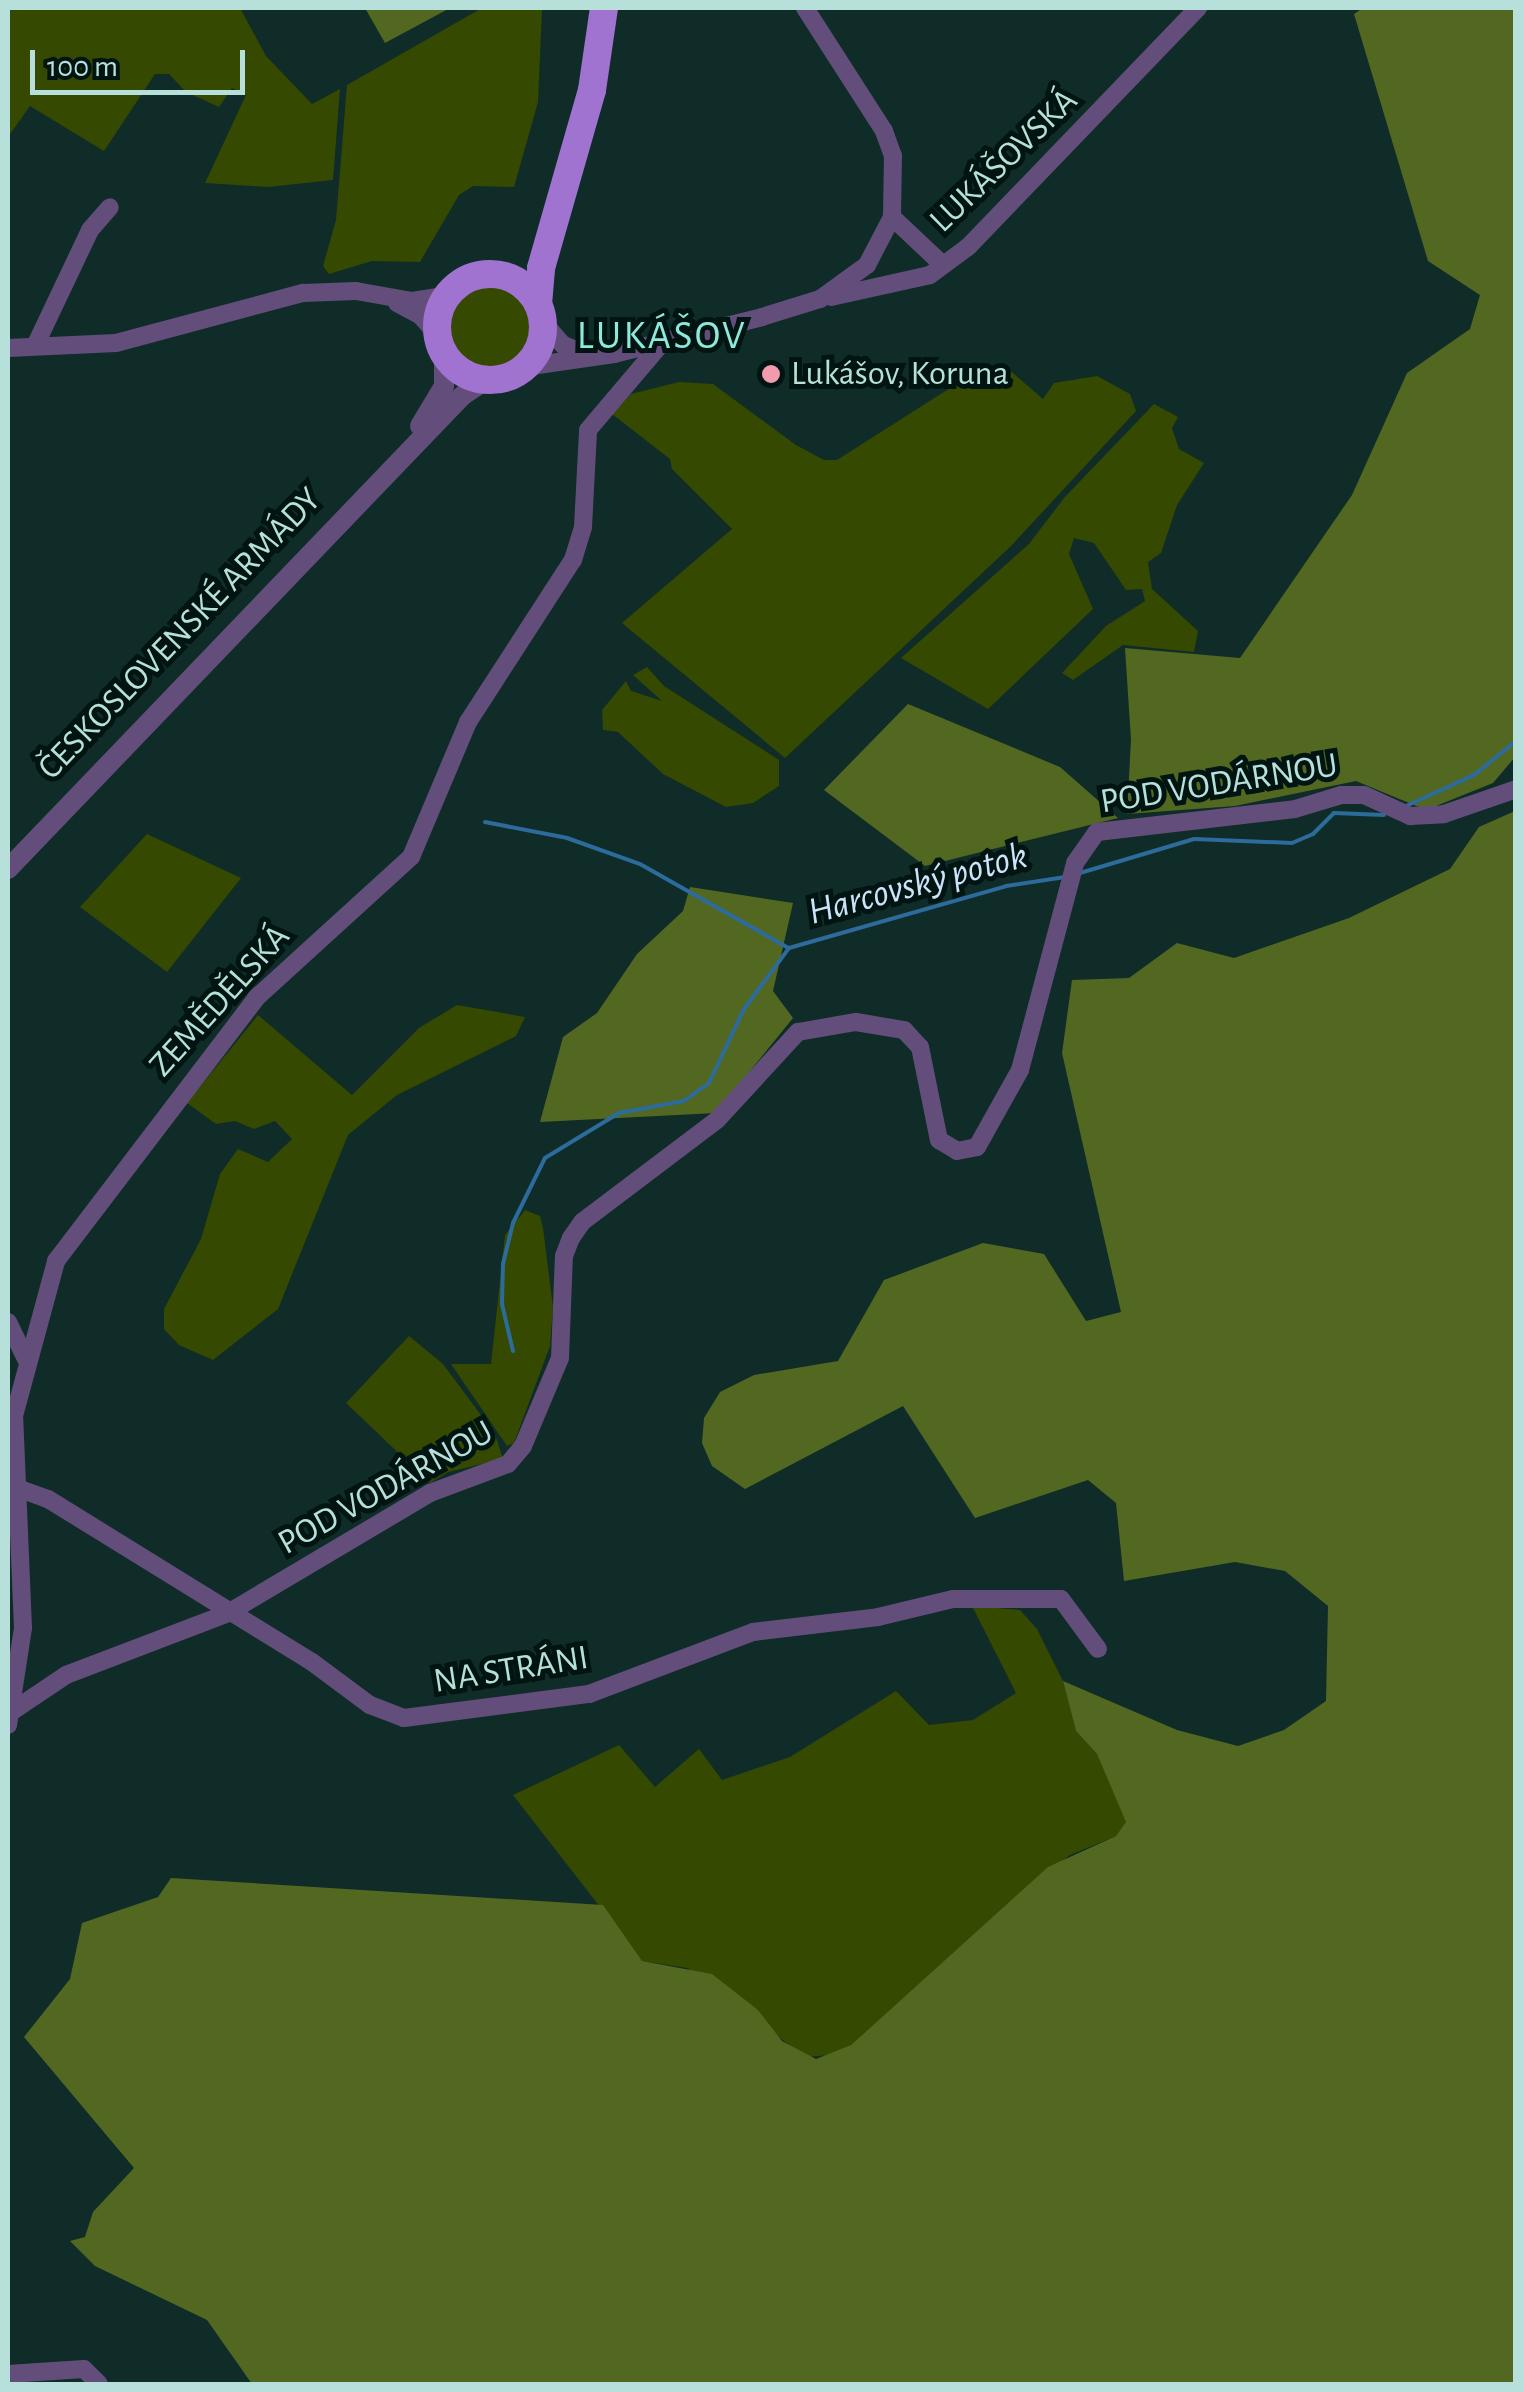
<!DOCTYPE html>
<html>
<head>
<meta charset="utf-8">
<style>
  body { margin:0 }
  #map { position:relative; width:1523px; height:2392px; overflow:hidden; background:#0f2c28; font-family:"Alegreya Sans",sans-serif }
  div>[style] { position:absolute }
  .green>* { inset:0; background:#354900 }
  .round { border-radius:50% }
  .forest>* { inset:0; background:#526821 }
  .stream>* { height:4px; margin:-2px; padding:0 2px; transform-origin:2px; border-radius:2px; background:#2c6b9c }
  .minor>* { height:18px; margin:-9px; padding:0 9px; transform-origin:9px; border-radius:9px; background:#634e7b }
  .tertiary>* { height:20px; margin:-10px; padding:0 10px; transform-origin:10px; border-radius:10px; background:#634e7b }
  .primary>* { height:28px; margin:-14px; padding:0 14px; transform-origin:14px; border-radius:14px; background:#a073d0 }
  .primary>.ring { margin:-14px; padding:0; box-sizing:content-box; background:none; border:28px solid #a073d0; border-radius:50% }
  .dots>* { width:28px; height:28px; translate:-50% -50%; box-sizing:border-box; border:5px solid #001411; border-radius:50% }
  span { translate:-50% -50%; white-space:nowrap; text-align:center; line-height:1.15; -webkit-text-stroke:10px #001411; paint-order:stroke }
  .street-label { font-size:35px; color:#b6e0d9 }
  .poi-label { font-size:35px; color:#b6e0d9 }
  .left { translate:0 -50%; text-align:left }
  .water-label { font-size:38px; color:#cce4fa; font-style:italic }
  .quarter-label { font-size:40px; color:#8ee8dc; letter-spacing:2.5px }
  .frame { position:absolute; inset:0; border:10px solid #b6e0d9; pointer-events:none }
  .scale { position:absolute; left:30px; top:50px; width:215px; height:45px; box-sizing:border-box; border:5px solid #b6e0d9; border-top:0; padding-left:12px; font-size:30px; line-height:35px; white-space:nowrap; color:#b6e0d9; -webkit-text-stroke:8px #001411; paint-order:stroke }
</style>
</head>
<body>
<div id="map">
  <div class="green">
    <i style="clip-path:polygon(8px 8px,240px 8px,266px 56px,312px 104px,340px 89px,333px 180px,268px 187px,205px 183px,246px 95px,232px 88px,219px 107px,186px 92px,169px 74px,155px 74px,104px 151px,30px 106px,8px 137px)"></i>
    <i style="clip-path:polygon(482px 8px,542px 10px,538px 102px,514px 187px,473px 186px,459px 195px,420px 262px,372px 261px,329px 274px,323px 266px,336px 220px,347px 85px)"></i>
    <i class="round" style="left:448px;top:287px;width:82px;height:82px"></i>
    <i style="clip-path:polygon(983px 367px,1007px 368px,1043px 399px,1054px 383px,1097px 376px,1130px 394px,1136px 411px,1011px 546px,785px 758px,622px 623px,732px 529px,672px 469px,670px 459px,612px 414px,631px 394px,679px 382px,713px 384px,796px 445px,824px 460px,837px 460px)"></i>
    <i style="clip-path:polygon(1154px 404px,1178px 417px,1172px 428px,1179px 449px,1204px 463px,1177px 505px,1161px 553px,1148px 562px,1152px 589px,1198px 631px,1194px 652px,1123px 645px,1073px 680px,1062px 673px,1106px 626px,1145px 601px,1142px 589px,1126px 590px,1094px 543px,1074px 538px,1069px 554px,1093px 609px,988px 709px,901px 658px,1029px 544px,1064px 498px)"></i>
    <i style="clip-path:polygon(647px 667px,664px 686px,779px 760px,779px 786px,753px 803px,726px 807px,663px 774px,618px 732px,603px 730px,602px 710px,626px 681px,631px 691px,662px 701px,633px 675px)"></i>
    <i style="clip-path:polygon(147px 834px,241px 878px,167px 972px,80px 907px)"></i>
    <i style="clip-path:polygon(457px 1005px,525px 1017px,516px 1036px,397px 1095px,348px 1135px,278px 1309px,213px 1360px,179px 1345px,164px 1329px,164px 1309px,201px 1239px,220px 1174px,238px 1149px,268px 1162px,292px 1139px,275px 1121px,254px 1129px,235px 1121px,216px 1124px,187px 1103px,258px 1015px,352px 1095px,419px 1028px)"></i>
    <i style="clip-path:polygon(525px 1210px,540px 1216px,543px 1228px,553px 1307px,550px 1346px,514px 1443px,507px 1446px,451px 1364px,491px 1364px,505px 1235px)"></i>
    <i style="clip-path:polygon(409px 1336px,443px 1364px,495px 1434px,503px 1459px,448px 1472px,430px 1483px,346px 1403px)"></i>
    <i style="clip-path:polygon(972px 1606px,1020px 1610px,1037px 1629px,1063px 1681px,1076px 1731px,1097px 1754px,1127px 1822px,1116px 1836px,1070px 1855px,1007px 1904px,851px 2045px,831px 2055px,806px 2057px,772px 2032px,758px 2010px,687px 1968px,642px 1961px,513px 1795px,619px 1745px,655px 1787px,699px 1749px,722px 1780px,790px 1757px,896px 1691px,929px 1725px,973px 1720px,1016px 1693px)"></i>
  </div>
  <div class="forest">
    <i style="clip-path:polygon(365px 8px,450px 8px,385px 43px)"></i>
    <i style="clip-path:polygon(1363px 8px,1515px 8px,1515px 757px,1493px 783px,1426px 810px,1356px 781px,1235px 806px,1127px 814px,1131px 740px,1125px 648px,1240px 658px,1352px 495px,1407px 373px,1470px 329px,1480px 295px,1428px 261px,1354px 14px)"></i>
    <i style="clip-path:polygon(908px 704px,1060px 767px,1118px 818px,925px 866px,824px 790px)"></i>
    <i style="clip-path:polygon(1515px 811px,1515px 2384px,252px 2384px,207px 2320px,95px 2266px,70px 2241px,85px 2237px,93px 2212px,134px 2168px,24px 2037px,70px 1979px,82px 1923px,158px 1897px,171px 1878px,603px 1905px,642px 1961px,712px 1974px,758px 2010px,782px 2041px,816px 2059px,851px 2045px,1048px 1867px,1116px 1836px,1126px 1822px,1097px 1754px,1076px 1731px,1063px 1681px,1177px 1730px,1238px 1746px,1284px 1730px,1326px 1701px,1328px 1606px,1285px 1571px,1235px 1562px,1124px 1581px,1116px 1503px,1088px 1480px,975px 1518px,903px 1406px,745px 1489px,712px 1466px,702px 1443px,704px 1418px,720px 1392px,754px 1375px,838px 1361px,884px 1280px,983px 1243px,1044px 1254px,1086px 1321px,1121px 1312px,1062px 1053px,1072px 980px,1129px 978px,1177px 943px,1234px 958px,1349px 918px,1450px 869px,1479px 827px)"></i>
    <i style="clip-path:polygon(690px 887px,793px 903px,773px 991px,793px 1018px,716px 1113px,540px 1122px,563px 1037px,597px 1013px,637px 954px,683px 911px)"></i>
  </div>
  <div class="stream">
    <i style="left:1406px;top:806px;width:75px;rotate:-24.5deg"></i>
    <i style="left:1474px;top:775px;width:54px;rotate:-39deg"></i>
    <i style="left:485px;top:822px;width:84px;rotate:11deg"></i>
    <i style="left:567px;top:838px;width:77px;rotate:19.6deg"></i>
    <i style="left:640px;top:864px;width:169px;rotate:29.5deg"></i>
    <i style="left:1080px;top:873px;width:119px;rotate:-16.6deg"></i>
    <i style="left:1194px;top:839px;width:98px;rotate:2.3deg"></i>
    <i style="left:1292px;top:843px;width:23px;rotate:-23deg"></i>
    <i style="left:1313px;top:834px;width:30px;rotate:-45deg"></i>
    <i style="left:1334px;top:813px;width:50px;rotate:2.3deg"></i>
    <i style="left:513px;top:1351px;width:48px;rotate:-103.2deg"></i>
    <i style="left:502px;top:1304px;width:40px;rotate:-88.6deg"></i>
    <i style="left:503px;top:1264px;width:42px;rotate:-76.3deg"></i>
    <i style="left:513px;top:1223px;width:72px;rotate:-63.8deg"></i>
    <i style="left:545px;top:1158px;width:87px;rotate:-31.3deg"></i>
    <i style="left:619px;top:1113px;width:66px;rotate:-10.5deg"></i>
    <i style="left:684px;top:1101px;width:31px;rotate:-36deg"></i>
    <i style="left:709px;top:1083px;width:82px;rotate:-64.7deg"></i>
    <i style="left:744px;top:1009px;width:76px;rotate:-53.6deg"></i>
    <i style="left:789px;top:948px;width:226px;rotate:-15.9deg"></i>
    <i style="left:1006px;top:886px;width:60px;rotate:-8.7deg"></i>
  </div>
  <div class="minor">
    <i style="left:892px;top:217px;width:70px;rotate:43.3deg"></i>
    <i style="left:831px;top:297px;width:101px;rotate:-12.5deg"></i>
    <i style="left:930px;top:275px;width:47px;rotate:-36.4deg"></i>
    <i style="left:968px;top:247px;width:332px;rotate:-46.1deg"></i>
    <i style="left:397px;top:303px;width:26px;rotate:28deg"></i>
    <i style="left:420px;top:315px;width:28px;rotate:49deg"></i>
    <i style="left:543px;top:322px;width:30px;rotate:49deg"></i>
    <i style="left:563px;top:345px;width:25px;rotate:21deg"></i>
    <i style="left:35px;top:346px;width:128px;rotate:-64.6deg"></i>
    <i style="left:90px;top:230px;width:30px;rotate:-49deg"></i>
    <i style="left:8px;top:348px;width:108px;rotate:-2.7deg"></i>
    <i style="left:116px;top:343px;width:194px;rotate:-15deg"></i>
    <i style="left:303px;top:293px;width:53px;rotate:-2.2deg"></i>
    <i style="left:356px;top:291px;width:57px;rotate:10.1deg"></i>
    <i style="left:412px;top:301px;width:36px;rotate:-9deg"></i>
    <i style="left:524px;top:367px;width:91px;rotate:-8.2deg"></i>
    <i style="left:614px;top:354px;width:153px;rotate:-14deg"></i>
    <i style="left:762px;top:317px;width:61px;rotate:-17.2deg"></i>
    <i style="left:820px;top:299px;width:58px;rotate:-35.9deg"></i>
    <i style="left:867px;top:265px;width:54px;rotate:-62.5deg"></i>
    <i style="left:892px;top:217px;width:61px;rotate:-89.1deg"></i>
    <i style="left:893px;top:156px;width:27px;rotate:-110deg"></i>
    <i style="left:884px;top:131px;width:146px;rotate:-122.7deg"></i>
    <i style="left:8px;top:1322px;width:41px;rotate:64.1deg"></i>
    <i style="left:20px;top:1489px;width:30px;rotate:20deg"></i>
    <i style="left:48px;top:1499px;width:310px;rotate:31.7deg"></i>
    <i style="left:312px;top:1662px;width:72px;rotate:36.6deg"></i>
    <i style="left:370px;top:1705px;width:36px;rotate:21deg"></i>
    <i style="left:404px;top:1718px;width:187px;rotate:-7.4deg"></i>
    <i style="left:589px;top:1694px;width:175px;rotate:-20.7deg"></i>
    <i style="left:753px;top:1632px;width:126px;rotate:-6.8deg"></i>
    <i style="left:878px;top:1617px;width:77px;rotate:-13.5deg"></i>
    <i style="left:953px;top:1599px;width:108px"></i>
    <i style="left:1061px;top:1599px;width:62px;rotate:53.5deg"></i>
    <i style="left:11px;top:1712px;width:66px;rotate:-33.9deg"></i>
    <i style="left:66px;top:1675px;width:173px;rotate:-20.9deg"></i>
    <i style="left:228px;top:1613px;width:235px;rotate:-30.7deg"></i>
    <i style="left:430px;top:1493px;width:83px;rotate:-20.4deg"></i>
    <i style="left:508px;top:1464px;width:23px;rotate:-50deg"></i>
    <i style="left:523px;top:1446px;width:95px;rotate:-67.2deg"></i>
    <i style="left:560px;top:1358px;width:102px;rotate:-87.8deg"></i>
    <i style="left:564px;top:1256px;width:19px;rotate:-69deg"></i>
    <i style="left:571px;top:1238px;width:19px;rotate:-55deg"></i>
    <i style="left:582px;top:1222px;width:169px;rotate:-37.1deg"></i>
    <i style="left:717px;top:1120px;width:120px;rotate:-47.4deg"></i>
    <i style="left:798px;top:1032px;width:59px;rotate:-9.8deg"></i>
    <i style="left:856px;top:1022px;width:49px;rotate:9.5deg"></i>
    <i style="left:904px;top:1030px;width:23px;rotate:47deg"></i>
    <i style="left:920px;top:1047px;width:95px;rotate:78.5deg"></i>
    <i style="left:939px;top:1140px;width:21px;rotate:31deg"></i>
    <i style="left:957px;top:1151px;width:20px;rotate:-11deg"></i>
    <i style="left:977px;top:1147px;width:88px;rotate:-60.8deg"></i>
    <i style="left:1020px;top:1070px;width:214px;rotate:-75.1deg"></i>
    <i style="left:1075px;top:863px;width:38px;rotate:-55deg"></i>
    <i style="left:1097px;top:832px;width:199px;rotate:-6.6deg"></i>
    <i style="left:1295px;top:809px;width:48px;rotate:-16.9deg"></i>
    <i style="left:1341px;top:795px;width:23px"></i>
    <i style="left:1364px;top:795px;width:51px;rotate:24.5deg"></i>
    <i style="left:1410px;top:816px;width:34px;rotate:-3deg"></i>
    <i style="left:1444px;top:814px;width:76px;rotate:-19.1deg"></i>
    <i style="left:8px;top:1725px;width:98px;rotate:-81.2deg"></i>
    <i style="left:23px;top:1628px;width:212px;rotate:-92.4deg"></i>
    <i style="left:14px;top:1416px;width:161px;rotate:-74.8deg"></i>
    <i style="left:56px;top:1261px;width:330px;rotate:-52.7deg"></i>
    <i style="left:256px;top:998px;width:210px;rotate:-42.3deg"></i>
    <i style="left:411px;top:857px;width:147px;rotate:-67.1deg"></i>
    <i style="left:468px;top:722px;width:193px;rotate:-57.1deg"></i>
    <i style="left:573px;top:560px;width:34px;rotate:-73deg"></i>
    <i style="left:583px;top:527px;width:97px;rotate:-87deg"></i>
    <i style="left:588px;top:430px;width:113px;rotate:-49.7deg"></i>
    <i style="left:8px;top:2374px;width:76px;rotate:-3.8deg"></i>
    <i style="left:84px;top:2369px;width:21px;rotate:45deg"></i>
  </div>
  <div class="tertiary">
    <i style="left:420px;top:426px;width:47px;rotate:-59deg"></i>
    <i style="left:444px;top:386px;width:34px;rotate:-90deg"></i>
    <i style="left:8px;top:869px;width:656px;rotate:-46.17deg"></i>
    <i style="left:462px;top:396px;width:30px;rotate:-34deg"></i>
  </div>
  <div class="primary">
    <i class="ring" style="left:437px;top:274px;width:78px;height:78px"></i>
    <i style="left:538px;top:304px;width:36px;rotate:-85deg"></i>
    <i style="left:541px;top:268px;width:185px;rotate:-74deg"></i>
    <i style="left:592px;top:90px;width:83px;rotate:-81.7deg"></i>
  </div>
  <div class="dots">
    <i style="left:771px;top:374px;background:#f29aae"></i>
  </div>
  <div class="street-label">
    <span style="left:1004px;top:161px;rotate:-44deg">LUKÁŠOVSKÁ</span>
    <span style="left:180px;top:634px;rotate:-46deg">ČESKOSLOVENSKÉ ARMÁDY</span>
    <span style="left:1219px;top:784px;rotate:-9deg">POD VODÁRNOU</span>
    <span style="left:220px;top:1001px;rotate:-48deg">ZEMĚDĚLSKÁ</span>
    <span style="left:386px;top:1488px;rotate:-29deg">POD VODÁRNOU</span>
    <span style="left:511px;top:1670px;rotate:-9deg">NA STRÁNI</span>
  </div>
  <div class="poi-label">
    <span class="left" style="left:791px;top:374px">Lukášov, Koruna</span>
  </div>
  <div class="water-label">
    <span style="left:918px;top:885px;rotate:-15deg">Harcovský potok</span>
  </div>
  <div class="quarter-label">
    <span style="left:662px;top:336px">LUKÁŠOV</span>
  </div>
  <div class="frame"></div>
  <div class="scale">100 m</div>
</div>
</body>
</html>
